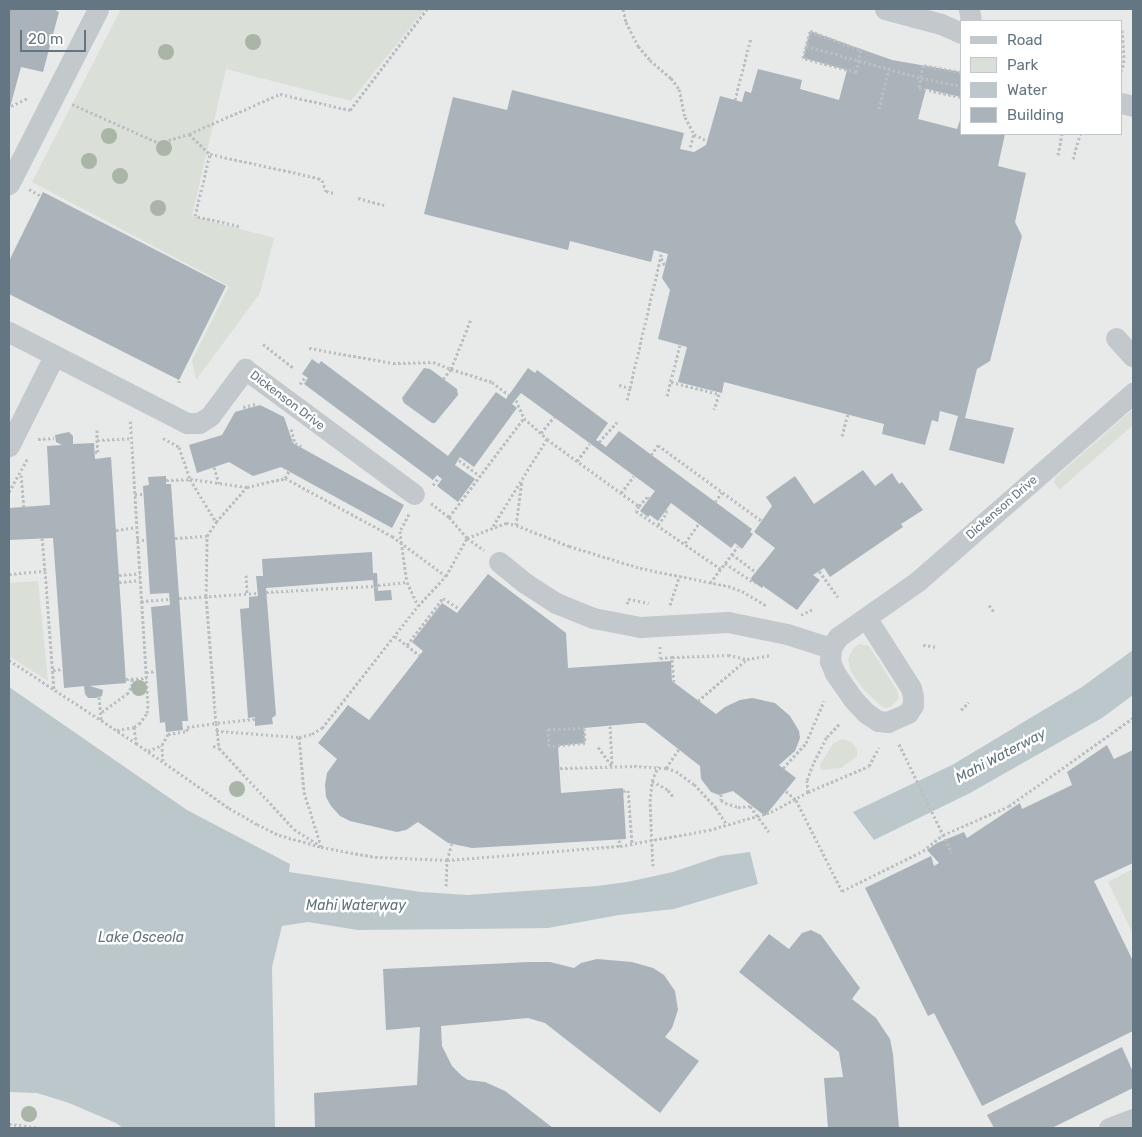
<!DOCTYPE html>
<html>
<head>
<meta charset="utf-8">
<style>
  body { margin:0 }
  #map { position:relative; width:1142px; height:1137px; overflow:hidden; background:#fafaf8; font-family:Rubik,sans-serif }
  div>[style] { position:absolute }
  .built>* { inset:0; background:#e8e9e9 }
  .green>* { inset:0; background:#dadfd7 }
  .water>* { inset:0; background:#bbc7cb }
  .building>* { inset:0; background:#aab3b9 }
  .path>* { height:3px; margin-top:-1.5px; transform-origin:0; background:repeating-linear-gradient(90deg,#bbbfc2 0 2.5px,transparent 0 5px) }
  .minor>* { height:21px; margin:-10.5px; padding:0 10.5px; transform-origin:10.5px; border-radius:10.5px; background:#c3c8cc }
  .trees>* { width:16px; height:16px; margin:-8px; border-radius:50%; background:#aab4a7 }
  span { translate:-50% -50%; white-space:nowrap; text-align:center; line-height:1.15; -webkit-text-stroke:5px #fff; paint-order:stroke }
  .street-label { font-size:12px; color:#657683 }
  .water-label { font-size:14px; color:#60757c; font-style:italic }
  .frame { position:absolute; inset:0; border:10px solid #657683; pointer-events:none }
  .legend { position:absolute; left:960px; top:20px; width:162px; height:115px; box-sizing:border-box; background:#fff; border:1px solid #c1c8cd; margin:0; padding:6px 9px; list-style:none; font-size:15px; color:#657683 }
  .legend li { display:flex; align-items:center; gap:10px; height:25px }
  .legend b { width:25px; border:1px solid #c1c8cd }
  .scale { position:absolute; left:20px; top:30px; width:66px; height:22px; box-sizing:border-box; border:2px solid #657683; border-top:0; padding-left:6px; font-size:15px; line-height:18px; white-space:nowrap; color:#657683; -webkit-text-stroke:4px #fff; paint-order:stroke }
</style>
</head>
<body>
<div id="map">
  <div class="built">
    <i style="clip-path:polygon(evenodd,9px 9px,1133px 9px,1133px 1128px,9px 1128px,9px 9px,961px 21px,1121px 21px,1121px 134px,961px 134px,961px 21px)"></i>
  </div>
  <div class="green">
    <i style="clip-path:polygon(121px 9px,425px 9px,351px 101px,226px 69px,192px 216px,274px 238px,260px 293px,196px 380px,192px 360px,229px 286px,32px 182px)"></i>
    <i style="clip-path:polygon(1133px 409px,1133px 425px,1059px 490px,1054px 482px,1055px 478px)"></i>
    <i style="clip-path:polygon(38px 581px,48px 681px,9px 656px,9px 583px)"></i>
    <i style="clip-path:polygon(859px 644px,869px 646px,897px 690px,899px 698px,891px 707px,884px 708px,878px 703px,864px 690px,851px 672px,848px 659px,853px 649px)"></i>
    <i style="clip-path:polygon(842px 739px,852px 742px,857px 750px,857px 756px,841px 768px,821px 770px,820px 765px,827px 753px,833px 744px)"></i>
    <i style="clip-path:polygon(1133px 869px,1133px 934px,1108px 882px)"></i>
  </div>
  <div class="water">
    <i style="clip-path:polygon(1133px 650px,1133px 695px,1102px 718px,970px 793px,874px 840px,853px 812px,952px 765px,1082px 687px)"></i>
    <i style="clip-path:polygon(9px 687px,187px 810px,290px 864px,289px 872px,421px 892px,468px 895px,597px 886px,627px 882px,673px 872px,720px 856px,750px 852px,758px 884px,674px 909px,619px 915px,548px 928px,358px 930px,308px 922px,282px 926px,272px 967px,275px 1128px,123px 1128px,116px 1123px,69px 1103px,37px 1093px,9px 1092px)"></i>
  </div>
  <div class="building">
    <i style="clip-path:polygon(9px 9px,53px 9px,59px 12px,43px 72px,21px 67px,9px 111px)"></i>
    <i style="clip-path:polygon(810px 31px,892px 60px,961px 72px,961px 97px,926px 89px,918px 119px,957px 129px,961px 117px,961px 134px,1005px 134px,998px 166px,1026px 173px,1015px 222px,1022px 236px,990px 361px,977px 369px,965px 418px,1014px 428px,1004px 464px,949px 450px,958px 416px,940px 411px,938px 422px,932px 420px,925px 445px,882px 434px,884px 424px,724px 382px,722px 393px,678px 382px,687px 347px,658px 339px,670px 290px,662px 278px,668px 254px,654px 250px,651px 262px,570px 241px,568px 250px,424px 214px,453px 97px,507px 110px,512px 90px,684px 133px,680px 149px,694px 152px,706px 145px,720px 96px,742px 102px,745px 91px,751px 93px,758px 69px,802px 80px,800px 89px,839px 100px,847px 70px,803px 58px)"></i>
    <i style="clip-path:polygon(43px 192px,226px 286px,179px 380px,9px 294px,9px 261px)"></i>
    <i style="clip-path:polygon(312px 359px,319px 364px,321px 361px,448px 456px,496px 392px,506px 399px,528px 368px,535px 373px,537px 370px,608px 423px,596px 440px,599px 442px,606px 447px,619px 431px,752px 529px,750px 532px,753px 534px,742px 549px,735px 543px,731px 548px,671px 503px,658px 521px,650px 515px,648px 517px,640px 511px,655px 491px,521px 393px,512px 404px,517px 408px,474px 467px,460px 457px,455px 465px,475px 479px,458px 502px,437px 486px,442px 479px,437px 475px,433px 480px,304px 384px,308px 378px,302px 374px)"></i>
    <i style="clip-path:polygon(424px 368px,430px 369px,457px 389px,458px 395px,435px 423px,432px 423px,404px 403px,402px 398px)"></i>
    <i style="clip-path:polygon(260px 405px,284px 417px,293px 443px,404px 505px,392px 528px,281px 467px,253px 476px,229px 462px,197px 473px,189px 445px,222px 435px,235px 412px)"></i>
    <i style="clip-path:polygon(69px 432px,73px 436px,73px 444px,94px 443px,95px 459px,111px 457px,126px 683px,90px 686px,103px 690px,102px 696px,96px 698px,88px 698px,85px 694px,84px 686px,64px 688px,53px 538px,9px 540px,9px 508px,50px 505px,47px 446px,62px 445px,56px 442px,55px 435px)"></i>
    <i style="clip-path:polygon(863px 470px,875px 486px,892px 473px,899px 484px,902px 482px,923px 510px,901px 524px,903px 527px,830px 577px,824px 568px,813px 575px,820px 580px,797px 610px,763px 586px,762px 588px,752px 581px,751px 578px,775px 548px,754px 532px,772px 506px,766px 497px,795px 476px,814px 504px)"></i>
    <i style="clip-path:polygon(166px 476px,166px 484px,171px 484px,188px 721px,182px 721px,183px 730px,166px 732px,165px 722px,160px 723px,151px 607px,170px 605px,169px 593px,150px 594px,143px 486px,149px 485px,148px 477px)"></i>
    <i style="clip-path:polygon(372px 552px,373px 573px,377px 573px,378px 591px,391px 590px,392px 600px,375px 601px,373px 580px,266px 588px,276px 715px,272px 718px,273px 724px,255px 726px,255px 717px,248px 718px,240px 609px,249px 608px,249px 597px,258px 596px,256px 576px,263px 576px,262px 559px)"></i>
    <i style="clip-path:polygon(488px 574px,566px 633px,568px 668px,671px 661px,672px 681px,716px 714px,725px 707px,740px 700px,752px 698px,775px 703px,790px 716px,799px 731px,800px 738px,795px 751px,779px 765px,796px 778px,765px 816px,733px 791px,719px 795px,711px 792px,701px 779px,700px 766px,645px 723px,638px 723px,584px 728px,585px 743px,558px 746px,561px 793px,623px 788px,626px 839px,472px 848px,448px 843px,418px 822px,406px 830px,397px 832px,350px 821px,340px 816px,331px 806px,326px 797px,325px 785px,327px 773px,337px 759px,318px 743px,348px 705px,369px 720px,423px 651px,412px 642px,442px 603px,457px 613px)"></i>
    <i style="clip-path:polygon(1107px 745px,1114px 759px,1133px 750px,1133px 863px,1094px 881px,1133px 961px,1133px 1031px,982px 1106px,934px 1013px,928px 1016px,865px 888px,931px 856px,934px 866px,939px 863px,927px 850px,937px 843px,964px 832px,967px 838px,1020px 803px,1022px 809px,1072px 785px,1067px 772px)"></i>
    <i style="clip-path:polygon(811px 930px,821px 935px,860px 988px,852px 999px,876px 1018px,890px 1039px,893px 1054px,899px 1128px,828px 1128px,824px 1078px,843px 1077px,839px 1052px,739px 972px,769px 934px,789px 949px,802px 933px)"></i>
    <i style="clip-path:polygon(597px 959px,632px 962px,653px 968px,664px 975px,675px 991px,678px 1010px,672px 1028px,665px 1037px,699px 1061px,660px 1113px,545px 1023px,528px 1018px,441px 1026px,442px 1046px,452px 1066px,462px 1076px,468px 1080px,485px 1082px,505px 1091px,553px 1128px,315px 1128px,314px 1093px,417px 1085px,420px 1027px,386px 1030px,383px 969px,529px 962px,550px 962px,574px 968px,581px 963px)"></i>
    <i style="clip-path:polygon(1122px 1047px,1133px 1072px,1133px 1088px,1052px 1128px,994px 1128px,987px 1115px)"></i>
  </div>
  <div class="path">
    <i style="left:623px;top:9px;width:13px;rotate:77deg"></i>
    <i style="left:626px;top:22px;width:27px;rotate:63deg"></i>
    <i style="left:638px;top:46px;width:18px;rotate:49deg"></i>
    <i style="left:650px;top:60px;width:28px;rotate:41deg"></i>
    <i style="left:671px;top:78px;width:14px;rotate:54deg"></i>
    <i style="left:679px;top:89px;width:29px;rotate:78deg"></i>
    <i style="left:685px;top:117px;width:19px;rotate:62deg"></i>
    <i style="left:1122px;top:30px;width:30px;rotate:86deg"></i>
    <i style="left:1124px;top:60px;width:11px;rotate:100deg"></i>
    <i style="left:810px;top:31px;width:54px;rotate:20.4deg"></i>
    <i style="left:861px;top:50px;width:23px;rotate:103deg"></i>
    <i style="left:856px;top:72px;width:55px;rotate:-165.2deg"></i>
    <i style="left:803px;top:58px;width:28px;rotate:-75deg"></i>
    <i style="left:806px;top:46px;width:119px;rotate:15.5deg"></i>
    <i style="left:921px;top:78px;width:41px;rotate:11.3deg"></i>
    <i style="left:961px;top:72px;width:39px;rotate:-170deg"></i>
    <i style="left:923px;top:65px;width:23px;rotate:100deg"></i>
    <i style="left:919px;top:88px;width:43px;rotate:12.1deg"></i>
    <i style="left:735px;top:100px;width:65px;rotate:-75.7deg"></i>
    <i style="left:72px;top:104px;width:95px;rotate:24.1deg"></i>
    <i style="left:159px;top:143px;width:31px;rotate:-17deg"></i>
    <i style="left:189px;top:134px;width:29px;rotate:44deg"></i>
    <i style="left:11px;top:106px;width:19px;rotate:-25deg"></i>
    <i style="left:879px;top:109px;width:42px;rotate:-76.3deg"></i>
    <i style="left:189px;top:134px;width:99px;rotate:-23.7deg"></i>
    <i style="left:280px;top:94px;width:72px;rotate:12.9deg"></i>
    <i style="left:350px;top:110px;width:127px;rotate:-52.7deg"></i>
    <i style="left:690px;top:147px;width:14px;rotate:-73deg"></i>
    <i style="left:694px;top:134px;width:15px;rotate:28deg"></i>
    <i style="left:1058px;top:155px;width:21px;rotate:-79deg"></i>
    <i style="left:1073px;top:159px;width:26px;rotate:-74deg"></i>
    <i style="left:29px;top:189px;width:14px;rotate:30deg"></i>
    <i style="left:358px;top:198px;width:27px;rotate:15deg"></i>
    <i style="left:239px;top:226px;width:45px;rotate:-167.2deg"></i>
    <i style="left:195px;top:216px;width:64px;rotate:-76.4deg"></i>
    <i style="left:210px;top:154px;width:111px;rotate:12.5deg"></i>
    <i style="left:318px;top:178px;width:4px;rotate:27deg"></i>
    <i style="left:322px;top:180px;width:12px;rotate:70deg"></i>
    <i style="left:326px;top:191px;width:8px;rotate:14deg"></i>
    <i style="left:661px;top:258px;width:9px;rotate:63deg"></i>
    <i style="left:263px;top:344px;width:39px;rotate:38deg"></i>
    <i style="left:309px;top:348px;width:85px;rotate:10.1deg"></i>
    <i style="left:393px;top:363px;width:40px;rotate:-1.4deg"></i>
    <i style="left:433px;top:362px;width:19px;rotate:21deg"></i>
    <i style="left:451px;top:369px;width:54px;rotate:-68.2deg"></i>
    <i style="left:443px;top:379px;width:13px;rotate:-51deg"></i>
    <i style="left:451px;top:369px;width:43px;rotate:17.6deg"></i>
    <i style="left:492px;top:382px;width:21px;rotate:37deg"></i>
    <i style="left:179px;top:380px;width:4px;rotate:90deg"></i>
    <i style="left:671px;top:382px;width:49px;rotate:14deg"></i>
    <i style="left:719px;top:394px;width:16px;rotate:108deg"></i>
    <i style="left:300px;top:384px;width:10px;rotate:-53deg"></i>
    <i style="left:619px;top:385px;width:11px;rotate:15deg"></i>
    <i style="left:630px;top:388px;width:140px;rotate:-76.8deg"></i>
    <i style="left:667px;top:396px;width:53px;rotate:-75.7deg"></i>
    <i style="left:516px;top:400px;width:20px;rotate:66deg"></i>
    <i style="left:524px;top:418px;width:31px;rotate:42deg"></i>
    <i style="left:627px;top:400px;width:12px;rotate:-76deg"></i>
    <i style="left:243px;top:407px;width:13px;rotate:-13deg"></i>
    <i style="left:291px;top:429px;width:15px;rotate:74deg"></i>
    <i style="left:295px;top:443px;width:7px;rotate:27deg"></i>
    <i style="left:97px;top:430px;width:10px;rotate:90deg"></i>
    <i style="left:97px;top:440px;width:34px;rotate:-3deg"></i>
    <i style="left:541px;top:433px;width:21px;rotate:-51deg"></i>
    <i style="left:842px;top:436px;width:23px;rotate:-75deg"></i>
    <i style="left:163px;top:438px;width:18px;rotate:29deg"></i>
    <i style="left:179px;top:447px;width:34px;rotate:71deg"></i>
    <i style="left:190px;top:479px;width:58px;rotate:8deg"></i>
    <i style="left:247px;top:487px;width:39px;rotate:-13deg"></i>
    <i style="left:285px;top:478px;width:122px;rotate:28.5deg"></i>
    <i style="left:392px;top:536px;width:67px;rotate:36.5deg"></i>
    <i style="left:38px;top:439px;width:16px;rotate:-4deg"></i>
    <i style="left:599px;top:442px;width:27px;rotate:-48deg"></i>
    <i style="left:95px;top:452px;width:3px"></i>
    <i style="left:98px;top:452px;width:12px;rotate:-95deg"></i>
    <i style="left:651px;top:455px;width:12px;rotate:-55deg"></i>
    <i style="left:658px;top:445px;width:129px;rotate:36.2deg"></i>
    <i style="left:459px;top:460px;width:26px;rotate:37deg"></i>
    <i style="left:577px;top:461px;width:21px;rotate:-53deg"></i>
    <i style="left:214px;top:467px;width:17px;rotate:73deg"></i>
    <i style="left:21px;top:475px;width:32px;rotate:85deg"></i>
    <i style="left:285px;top:478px;width:8px;rotate:-60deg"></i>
    <i style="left:166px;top:480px;width:24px;rotate:-2deg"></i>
    <i style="left:190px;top:479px;width:50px;rotate:58.8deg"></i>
    <i style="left:433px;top:485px;width:10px;rotate:-53deg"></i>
    <i style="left:9px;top:492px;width:39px;rotate:-61deg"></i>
    <i style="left:621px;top:493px;width:21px;rotate:-53deg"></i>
    <i style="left:135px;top:494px;width:8px"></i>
    <i style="left:715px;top:502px;width:12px;rotate:-55deg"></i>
    <i style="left:431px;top:503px;width:23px;rotate:38deg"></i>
    <i style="left:449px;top:517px;width:28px;rotate:49deg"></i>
    <i style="left:467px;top:538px;width:21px;rotate:35deg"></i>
    <i style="left:639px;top:506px;width:12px;rotate:-48deg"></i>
    <i style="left:647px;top:497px;width:2px;rotate:27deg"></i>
    <i style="left:409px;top:514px;width:19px;rotate:118deg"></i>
    <i style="left:400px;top:531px;width:11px;rotate:85deg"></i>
    <i style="left:401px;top:542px;width:40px;rotate:81.5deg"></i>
    <i style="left:407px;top:582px;width:26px;rotate:65deg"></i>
    <i style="left:449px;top:517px;width:124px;rotate:-52.9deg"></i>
    <i style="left:516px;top:525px;width:45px;rotate:-82.4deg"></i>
    <i style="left:658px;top:525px;width:16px;rotate:-55deg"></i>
    <i style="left:667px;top:512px;width:3px;rotate:-135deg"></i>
    <i style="left:493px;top:526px;width:102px;rotate:-58.2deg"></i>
    <i style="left:547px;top:439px;width:114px;rotate:36.1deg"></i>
    <i style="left:639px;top:506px;width:6px;rotate:121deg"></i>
    <i style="left:636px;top:511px;width:103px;rotate:34.3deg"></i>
    <i style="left:116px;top:530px;width:21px;rotate:-8deg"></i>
    <i style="left:42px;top:538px;width:33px;rotate:85deg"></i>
    <i style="left:175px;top:538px;width:32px;rotate:-4deg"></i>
    <i style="left:137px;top:540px;width:9px"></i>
    <i style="left:685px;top:543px;width:24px;rotate:-55deg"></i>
    <i style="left:732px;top:554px;width:30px;rotate:37deg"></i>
    <i style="left:725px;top:563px;width:36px;rotate:34deg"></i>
    <i style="left:819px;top:571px;width:32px;rotate:54deg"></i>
    <i style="left:9px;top:574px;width:36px;rotate:-5deg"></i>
    <i style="left:45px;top:571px;width:119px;rotate:85.7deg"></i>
    <i style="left:119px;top:575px;width:21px;rotate:-5deg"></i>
    <i style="left:246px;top:575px;width:19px;rotate:87deg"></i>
    <i style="left:119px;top:582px;width:21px;rotate:-5deg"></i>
    <i style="left:710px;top:583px;width:46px;rotate:-52.9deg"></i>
    <i style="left:378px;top:585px;width:29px;rotate:-6deg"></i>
    <i style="left:376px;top:586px;width:5px;rotate:90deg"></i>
    <i style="left:266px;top:592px;width:107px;rotate:-3.2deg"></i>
    <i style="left:179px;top:598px;width:79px;rotate:-3.6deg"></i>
    <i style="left:141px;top:601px;width:28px;rotate:-4deg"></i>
    <i style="left:627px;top:604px;width:5px;rotate:-79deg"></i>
    <i style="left:628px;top:599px;width:21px;rotate:11deg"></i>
    <i style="left:670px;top:605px;width:29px;rotate:-72deg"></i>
    <i style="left:989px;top:605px;width:9px;rotate:54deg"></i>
    <i style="left:801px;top:615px;width:13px;rotate:-27deg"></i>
    <i style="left:395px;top:636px;width:31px;rotate:38deg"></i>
    <i style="left:407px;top:645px;width:59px;rotate:-52.5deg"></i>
    <i style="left:443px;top:598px;width:20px;rotate:33deg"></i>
    <i style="left:923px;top:645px;width:14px;rotate:8deg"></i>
    <i style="left:660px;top:646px;width:12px;rotate:90deg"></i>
    <i style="left:660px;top:658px;width:12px;rotate:-5deg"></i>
    <i style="left:9px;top:660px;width:152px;rotate:33.2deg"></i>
    <i style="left:136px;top:743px;width:113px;rotate:35deg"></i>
    <i style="left:229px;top:808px;width:32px;rotate:30deg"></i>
    <i style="left:257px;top:824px;width:25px;rotate:27deg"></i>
    <i style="left:279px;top:835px;width:44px;rotate:15.9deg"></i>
    <i style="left:321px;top:847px;width:55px;rotate:10.5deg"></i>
    <i style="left:375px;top:857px;width:72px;rotate:2.4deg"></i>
    <i style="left:447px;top:860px;width:174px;rotate:-4.6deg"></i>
    <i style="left:620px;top:846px;width:90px;rotate:-10.2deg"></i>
    <i style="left:709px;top:830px;width:65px;rotate:-16.2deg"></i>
    <i style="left:771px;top:812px;width:42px;rotate:-28.4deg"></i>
    <i style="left:808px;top:792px;width:66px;rotate:-23.1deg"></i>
    <i style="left:869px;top:766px;width:21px;rotate:-62deg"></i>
    <i style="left:53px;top:670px;width:9px;rotate:-6deg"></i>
    <i style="left:146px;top:672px;width:10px;rotate:-6deg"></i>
    <i style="left:126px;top:679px;width:21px;rotate:-3deg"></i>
    <i style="left:674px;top:682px;width:25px;rotate:-95deg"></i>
    <i style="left:672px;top:657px;width:56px;rotate:-2deg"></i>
    <i style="left:728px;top:655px;width:19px;rotate:12deg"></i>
    <i style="left:747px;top:659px;width:25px;rotate:-9deg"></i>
    <i style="left:99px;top:697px;width:23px;rotate:85deg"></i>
    <i style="left:698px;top:701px;width:65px;rotate:-40.6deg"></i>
    <i style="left:961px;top:710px;width:11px;rotate:-45deg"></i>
    <i style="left:102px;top:712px;width:31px;rotate:-36deg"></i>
    <i style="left:127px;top:694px;width:9px;rotate:-58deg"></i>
    <i style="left:132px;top:686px;width:8px;rotate:-90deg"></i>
    <i style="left:255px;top:719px;width:39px;rotate:174deg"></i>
    <i style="left:216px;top:723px;width:25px;rotate:83deg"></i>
    <i style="left:219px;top:748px;width:110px;rotate:47.2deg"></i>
    <i style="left:294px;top:829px;width:30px;rotate:33deg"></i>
    <i style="left:610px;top:726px;width:40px;rotate:87.1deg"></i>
    <i style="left:134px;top:727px;width:16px;rotate:83deg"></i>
    <i style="left:584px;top:728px;width:15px;rotate:86deg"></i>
    <i style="left:585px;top:743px;width:36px;rotate:175deg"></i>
    <i style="left:549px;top:746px;width:17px;rotate:-93deg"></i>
    <i style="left:548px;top:729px;width:36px;rotate:-2deg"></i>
    <i style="left:117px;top:730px;width:17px;rotate:-10deg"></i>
    <i style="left:134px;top:727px;width:6px;rotate:-31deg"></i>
    <i style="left:139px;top:724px;width:14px;rotate:-54deg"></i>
    <i style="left:147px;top:713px;width:10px;rotate:-84deg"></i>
    <i style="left:148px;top:703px;width:284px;rotate:-93.6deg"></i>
    <i style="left:216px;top:731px;width:83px;rotate:4.1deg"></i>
    <i style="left:299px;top:737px;width:13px;rotate:-13deg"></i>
    <i style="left:312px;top:734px;width:12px;rotate:-31deg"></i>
    <i style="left:322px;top:728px;width:155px;rotate:-51.8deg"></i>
    <i style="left:418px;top:606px;width:41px;rotate:-47deg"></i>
    <i style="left:446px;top:576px;width:43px;rotate:-61.1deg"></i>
    <i style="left:467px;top:538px;width:42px;rotate:-21deg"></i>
    <i style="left:506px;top:523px;width:10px;rotate:11deg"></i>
    <i style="left:516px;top:525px;width:57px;rotate:21.6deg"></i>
    <i style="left:569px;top:546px;width:74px;rotate:17.2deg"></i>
    <i style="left:640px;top:568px;width:90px;rotate:11.6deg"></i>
    <i style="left:728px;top:586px;width:15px;rotate:20deg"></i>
    <i style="left:742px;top:591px;width:29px;rotate:31deg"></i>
    <i style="left:299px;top:737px;width:55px;rotate:84.8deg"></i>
    <i style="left:304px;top:792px;width:57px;rotate:72.5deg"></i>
    <i style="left:899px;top:744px;width:121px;rotate:64.1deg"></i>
    <i style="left:213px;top:746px;width:6px;rotate:18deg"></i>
    <i style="left:598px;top:747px;width:24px;rotate:54deg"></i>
    <i style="left:148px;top:751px;width:15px;rotate:-23deg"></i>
    <i style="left:163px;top:761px;width:16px;rotate:-94deg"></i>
    <i style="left:162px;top:745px;width:13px;rotate:-61deg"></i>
    <i style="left:168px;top:734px;width:19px;rotate:-9deg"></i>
    <i style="left:187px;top:731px;width:4px;rotate:-90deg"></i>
    <i style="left:187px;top:727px;width:29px;rotate:-8deg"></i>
    <i style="left:216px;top:723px;width:127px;rotate:-94.5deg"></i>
    <i style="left:206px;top:596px;width:60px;rotate:-89deg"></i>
    <i style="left:207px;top:536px;width:17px;rotate:-57deg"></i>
    <i style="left:216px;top:522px;width:47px;rotate:-48.5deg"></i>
    <i style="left:560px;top:768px;width:74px;rotate:-1.5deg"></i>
    <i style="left:634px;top:766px;width:32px;rotate:4deg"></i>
    <i style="left:666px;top:768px;width:10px;rotate:17deg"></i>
    <i style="left:676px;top:771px;width:22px;rotate:36deg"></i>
    <i style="left:694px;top:784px;width:33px;rotate:47deg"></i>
    <i style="left:716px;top:808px;width:20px;rotate:57deg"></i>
    <i style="left:666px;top:768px;width:23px;rotate:-56deg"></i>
    <i style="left:783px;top:768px;width:34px;rotate:-47deg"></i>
    <i style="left:806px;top:743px;width:46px;rotate:-66.8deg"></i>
    <i style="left:652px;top:781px;width:18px;rotate:29deg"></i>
    <i style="left:668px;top:790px;width:10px;rotate:53deg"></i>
    <i style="left:623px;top:791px;width:5px;rotate:-11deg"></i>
    <i style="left:628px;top:790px;width:54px;rotate:85.8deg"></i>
    <i style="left:786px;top:791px;width:13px;rotate:42deg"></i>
    <i style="left:796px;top:800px;width:102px;rotate:63.2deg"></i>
    <i style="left:842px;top:891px;width:90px;rotate:-26.3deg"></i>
    <i style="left:923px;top:851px;width:26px;rotate:-39deg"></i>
    <i style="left:943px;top:835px;width:72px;rotate:-23.7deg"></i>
    <i style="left:1009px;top:806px;width:152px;rotate:-35.4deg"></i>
    <i style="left:808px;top:792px;width:12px;rotate:-95deg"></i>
    <i style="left:807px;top:780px;width:19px;rotate:-69deg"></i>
    <i style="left:814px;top:762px;width:28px;rotate:-63deg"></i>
    <i style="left:827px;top:737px;width:19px;rotate:-47deg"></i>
    <i style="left:721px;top:794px;width:6px;rotate:90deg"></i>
    <i style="left:721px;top:800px;width:5px;rotate:37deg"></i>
    <i style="left:725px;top:803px;width:14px;rotate:17deg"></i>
    <i style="left:738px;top:807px;width:12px;rotate:-5deg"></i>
    <i style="left:750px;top:806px;width:32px;rotate:54deg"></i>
    <i style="left:619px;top:840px;width:6px;rotate:81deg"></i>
    <i style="left:653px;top:866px;width:65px;rotate:-92.6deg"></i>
    <i style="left:650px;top:801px;width:20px;rotate:-84deg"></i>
    <i style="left:652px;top:781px;width:16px;rotate:-68deg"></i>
    <i style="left:446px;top:886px;width:26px;rotate:-88deg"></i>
    <i style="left:447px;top:860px;width:17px;rotate:-73deg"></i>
    <i style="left:9px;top:1124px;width:31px;rotate:7deg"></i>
  </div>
  <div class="minor">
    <i style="left:885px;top:9px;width:58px;rotate:15deg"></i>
    <i style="left:941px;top:24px;width:22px;rotate:24deg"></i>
    <i style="left:969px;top:9px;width:12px;rotate:81deg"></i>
    <i style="left:1121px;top:103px;width:12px;rotate:14deg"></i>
    <i style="left:9px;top:184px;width:196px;rotate:-63deg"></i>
    <i style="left:9px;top:332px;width:200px;rotate:27.1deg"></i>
    <i style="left:187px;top:423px;width:12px"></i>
    <i style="left:199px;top:423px;width:13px;rotate:-32deg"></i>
    <i style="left:210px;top:416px;width:59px;rotate:-53.3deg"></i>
    <i style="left:245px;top:369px;width:210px;rotate:36.5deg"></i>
    <i style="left:1116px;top:338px;width:25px;rotate:48deg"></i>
    <i style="left:9px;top:446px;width:101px;rotate:-63.4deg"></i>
    <i style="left:499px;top:562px;width:33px;rotate:39deg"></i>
    <i style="left:525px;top:583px;width:37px;rotate:33deg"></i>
    <i style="left:556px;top:603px;width:40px;rotate:22deg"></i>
    <i style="left:593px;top:618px;width:48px;rotate:10.8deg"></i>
    <i style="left:640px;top:627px;width:88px;rotate:-3.3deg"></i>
    <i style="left:728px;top:622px;width:60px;rotate:11.5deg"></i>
    <i style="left:787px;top:634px;width:46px;rotate:17.7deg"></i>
    <i style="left:867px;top:619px;width:82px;rotate:57.5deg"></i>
    <i style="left:911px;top:688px;width:9px;rotate:77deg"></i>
    <i style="left:913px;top:697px;width:8px;rotate:90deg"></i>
    <i style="left:913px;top:705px;width:9px;rotate:122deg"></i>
    <i style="left:908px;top:713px;width:22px;rotate:156deg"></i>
    <i style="left:888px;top:722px;width:10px;rotate:-174deg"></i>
    <i style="left:878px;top:721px;width:14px;rotate:-146deg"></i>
    <i style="left:866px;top:713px;width:19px;rotate:-133deg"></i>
    <i style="left:853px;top:699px;width:32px;rotate:-125deg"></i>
    <i style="left:835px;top:673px;width:13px;rotate:-113deg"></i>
    <i style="left:830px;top:661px;width:13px;rotate:-86deg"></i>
    <i style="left:831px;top:648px;width:13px;rotate:-58deg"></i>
    <i style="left:838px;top:637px;width:98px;rotate:-35deg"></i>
    <i style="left:918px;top:581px;width:286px;rotate:-41.2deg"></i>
    <i style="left:1109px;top:1128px;width:26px;rotate:-21deg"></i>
  </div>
  <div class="trees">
    <i style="left:253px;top:42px"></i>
    <i style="left:166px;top:52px"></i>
    <i style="left:109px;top:136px"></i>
    <i style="left:164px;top:148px"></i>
    <i style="left:89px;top:161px"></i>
    <i style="left:120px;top:176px"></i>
    <i style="left:158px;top:208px"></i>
    <i style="left:139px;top:688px"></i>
    <i style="left:237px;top:789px"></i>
    <i style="left:29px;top:1114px"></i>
  </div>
  <div class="street-label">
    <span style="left:287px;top:401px;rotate:37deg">Dickenson Drive</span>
    <span style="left:1002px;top:508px;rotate:-41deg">Dickenson Drive</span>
  </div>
  <div class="water-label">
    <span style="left:1001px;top:756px;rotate:-28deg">Mahi Waterway</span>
    <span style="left:356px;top:906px">Mahi Waterway</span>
    <span style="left:141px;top:938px">Lake Osceola</span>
  </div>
  <div class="frame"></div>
  <ul class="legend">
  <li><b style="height:6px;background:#c3c8cc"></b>Road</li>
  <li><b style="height:14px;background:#dadfd7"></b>Park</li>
  <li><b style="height:14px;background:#bbc7cb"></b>Water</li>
  <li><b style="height:14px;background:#aab3b9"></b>Building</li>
  </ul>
  <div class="scale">20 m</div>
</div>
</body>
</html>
